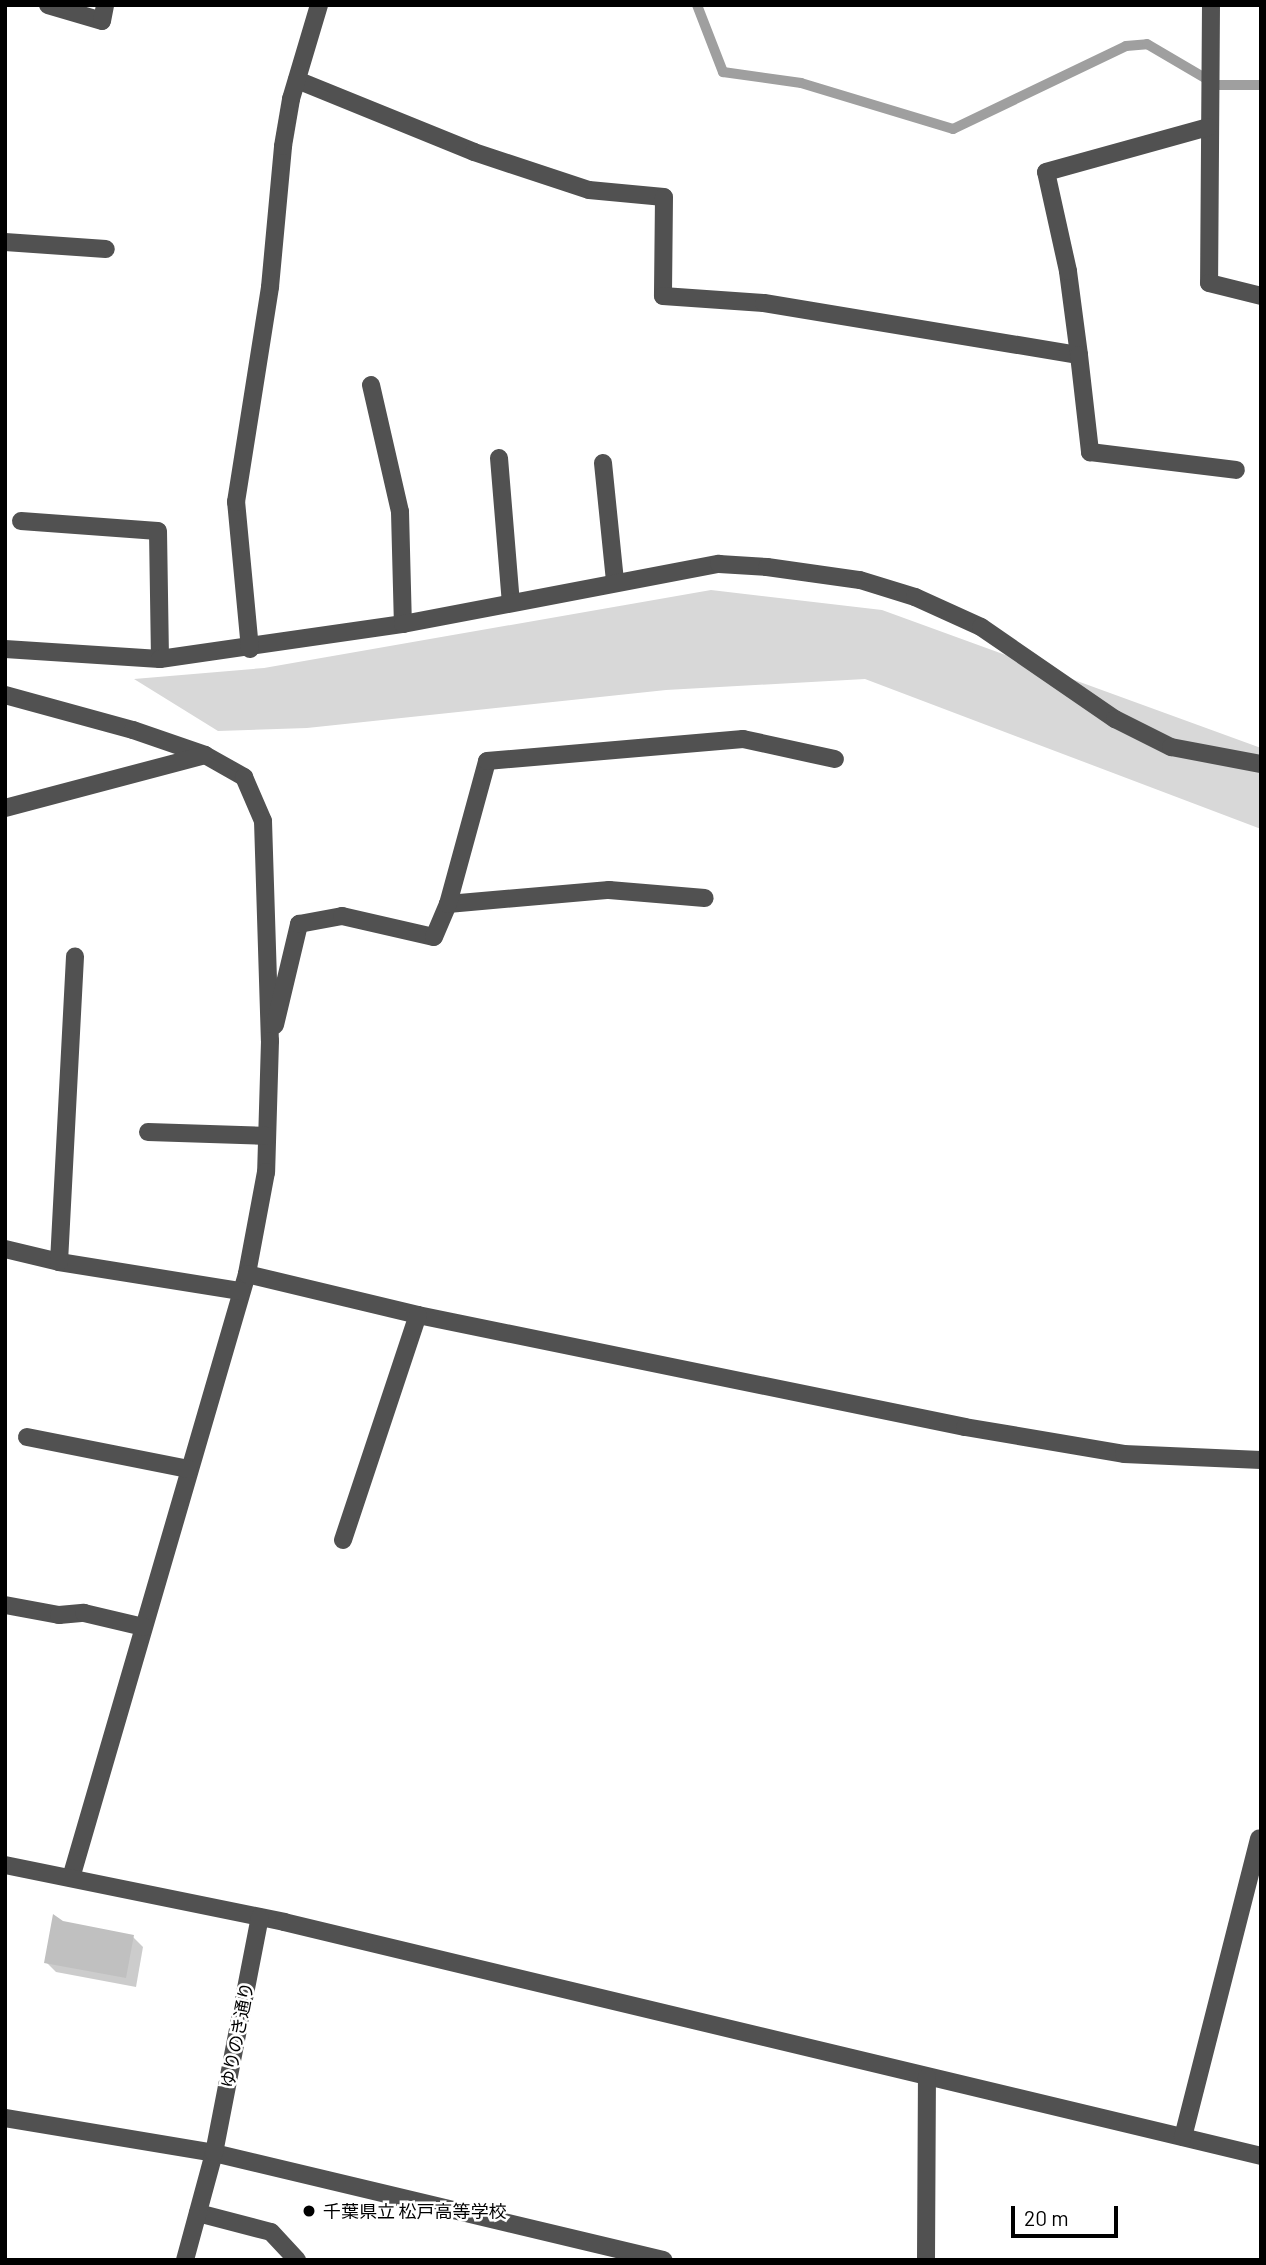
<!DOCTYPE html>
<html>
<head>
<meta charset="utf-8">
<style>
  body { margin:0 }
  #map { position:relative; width:1266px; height:2265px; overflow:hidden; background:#fff; font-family:Barlow,"Noto Sans JP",sans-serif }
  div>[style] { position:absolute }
  .green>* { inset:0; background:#d8d8d8 }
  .shadow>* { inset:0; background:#0003 }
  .stream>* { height:10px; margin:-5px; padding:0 5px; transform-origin:5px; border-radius:5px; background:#9f9f9f }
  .building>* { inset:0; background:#c0c0c0 }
  .minor>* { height:18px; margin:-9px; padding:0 9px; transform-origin:9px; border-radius:9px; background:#515151 }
  .dots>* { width:19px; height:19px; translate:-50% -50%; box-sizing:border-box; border:4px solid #fff; border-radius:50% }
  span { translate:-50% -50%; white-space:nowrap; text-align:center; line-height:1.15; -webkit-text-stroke:5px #fff; paint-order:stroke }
  .street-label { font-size:18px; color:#000 }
  .poi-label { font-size:18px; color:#000 }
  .left { translate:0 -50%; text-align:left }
  .frame { position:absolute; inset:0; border:7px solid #000; pointer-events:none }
  .scale { position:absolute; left:1011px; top:2206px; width:107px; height:32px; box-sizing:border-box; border:4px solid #000; border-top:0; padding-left:9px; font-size:21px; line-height:24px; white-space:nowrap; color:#000; -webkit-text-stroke:5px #fff; paint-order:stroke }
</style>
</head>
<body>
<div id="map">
  <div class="green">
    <i style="clip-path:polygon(711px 590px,882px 610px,1261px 748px,1261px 829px,865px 679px,666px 690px,307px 728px,218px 731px,134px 679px,264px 668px)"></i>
  </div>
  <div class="shadow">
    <i style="clip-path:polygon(133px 1937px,143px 1947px,136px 1987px,56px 1972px,46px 1962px)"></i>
  </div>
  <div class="stream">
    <i style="left:697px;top:5px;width:72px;rotate:68.8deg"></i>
    <i style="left:723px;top:72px;width:79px;rotate:8deg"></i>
    <i style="left:801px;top:83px;width:159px;rotate:16.8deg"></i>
    <i style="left:953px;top:129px;width:192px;rotate:-25.6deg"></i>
    <i style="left:1126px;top:46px;width:21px;rotate:-5deg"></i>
    <i style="left:1147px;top:44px;width:81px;rotate:30.4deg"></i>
    <i style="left:1217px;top:85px;width:44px"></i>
  </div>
  <div class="building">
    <i style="clip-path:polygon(53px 1914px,63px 1921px,134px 1935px,126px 1978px,44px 1963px)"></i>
  </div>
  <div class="minor">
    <i style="left:48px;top:5px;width:56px;rotate:16.5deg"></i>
    <i style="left:102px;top:21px;width:16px;rotate:-79deg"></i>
    <i style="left:1211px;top:5px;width:278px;rotate:90.4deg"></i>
    <i style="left:1209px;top:283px;width:54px;rotate:14deg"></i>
    <i style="left:297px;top:80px;width:191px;rotate:22.1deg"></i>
    <i style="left:474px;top:152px;width:121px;rotate:18.3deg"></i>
    <i style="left:589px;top:190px;width:75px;rotate:5.3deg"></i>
    <i style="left:664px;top:197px;width:99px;rotate:90.6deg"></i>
    <i style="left:663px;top:296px;width:101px;rotate:4deg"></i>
    <i style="left:764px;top:303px;width:319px;rotate:9.4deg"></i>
    <i style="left:1079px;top:355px;width:85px;rotate:-97.5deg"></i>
    <i style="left:1068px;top:271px;width:101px;rotate:-102.5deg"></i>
    <i style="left:1046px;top:172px;width:168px;rotate:-15.5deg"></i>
    <i style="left:5px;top:242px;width:101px;rotate:4deg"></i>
    <i style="left:1079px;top:355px;width:98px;rotate:83.5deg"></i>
    <i style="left:1090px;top:452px;width:147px;rotate:7deg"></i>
    <i style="left:371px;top:385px;width:130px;rotate:77.1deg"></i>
    <i style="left:400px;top:512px;width:112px;rotate:88.5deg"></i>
    <i style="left:499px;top:458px;width:145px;rotate:85.3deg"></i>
    <i style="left:603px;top:463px;width:119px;rotate:84.2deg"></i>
    <i style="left:21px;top:521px;width:137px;rotate:4.2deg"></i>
    <i style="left:158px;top:531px;width:128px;rotate:89.1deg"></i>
    <i style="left:5px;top:649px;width:155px;rotate:3.7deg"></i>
    <i style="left:160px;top:659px;width:246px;rotate:-8.2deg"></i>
    <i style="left:403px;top:624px;width:322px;rotate:-10.8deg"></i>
    <i style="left:719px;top:564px;width:48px;rotate:3.6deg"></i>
    <i style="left:767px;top:567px;width:94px;rotate:8deg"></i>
    <i style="left:860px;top:580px;width:58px;rotate:17.2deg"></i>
    <i style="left:915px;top:597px;width:72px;rotate:24.4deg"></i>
    <i style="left:981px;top:627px;width:163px;rotate:34.5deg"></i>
    <i style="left:1115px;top:719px;width:63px;rotate:26.6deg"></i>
    <i style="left:1171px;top:747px;width:92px;rotate:10.7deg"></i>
    <i style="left:250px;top:649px;width:148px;rotate:-95.4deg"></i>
    <i style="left:236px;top:502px;width:218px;rotate:-81deg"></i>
    <i style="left:270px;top:287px;width:142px;rotate:-84.7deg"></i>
    <i style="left:283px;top:146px;width:48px;rotate:-80.3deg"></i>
    <i style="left:291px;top:99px;width:98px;rotate:-73.4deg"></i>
    <i style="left:5px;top:695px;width:133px;rotate:15.3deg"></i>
    <i style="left:133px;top:730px;width:76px;rotate:19.1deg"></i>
    <i style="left:205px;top:755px;width:45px;rotate:29.4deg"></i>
    <i style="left:244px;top:777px;width:48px;rotate:66.6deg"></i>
    <i style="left:263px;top:821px;width:220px;rotate:88.2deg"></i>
    <i style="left:270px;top:1041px;width:131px;rotate:91.7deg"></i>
    <i style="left:266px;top:1172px;width:104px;rotate:100.6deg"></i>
    <i style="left:247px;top:1274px;width:629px;rotate:106.25deg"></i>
    <i style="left:5px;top:808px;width:207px;rotate:-14.8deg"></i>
    <i style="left:448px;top:904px;width:162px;rotate:-5deg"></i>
    <i style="left:609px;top:890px;width:96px;rotate:4.8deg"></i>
    <i style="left:275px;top:1025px;width:104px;rotate:-76.6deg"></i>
    <i style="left:299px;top:924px;width:44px;rotate:-10.5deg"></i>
    <i style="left:342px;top:916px;width:94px;rotate:12.9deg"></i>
    <i style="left:434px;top:937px;width:36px;rotate:-67deg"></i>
    <i style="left:448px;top:904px;width:148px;rotate:-74.7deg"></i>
    <i style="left:487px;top:761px;width:257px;rotate:-4.9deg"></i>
    <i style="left:743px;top:739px;width:94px;rotate:12.3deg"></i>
    <i style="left:148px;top:1132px;width:119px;rotate:1.9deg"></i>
    <i style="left:5px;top:1249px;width:56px;rotate:13.5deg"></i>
    <i style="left:59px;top:1262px;width:184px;rotate:9.1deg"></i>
    <i style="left:59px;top:1262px;width:306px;rotate:-87deg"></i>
    <i style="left:247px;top:1274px;width:176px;rotate:13.5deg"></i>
    <i style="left:418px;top:1315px;width:558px;rotate:11.57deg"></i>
    <i style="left:965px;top:1427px;width:161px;rotate:9.6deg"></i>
    <i style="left:1124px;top:1454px;width:137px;rotate:2.5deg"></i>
    <i style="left:27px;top:1437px;width:165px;rotate:11.2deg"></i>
    <i style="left:343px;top:1540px;width:237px;rotate:-71.6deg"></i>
    <i style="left:5px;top:1605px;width:55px;rotate:10.5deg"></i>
    <i style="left:59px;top:1615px;width:25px;rotate:-5deg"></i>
    <i style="left:84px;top:1613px;width:61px;rotate:13.3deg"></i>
    <i style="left:5px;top:1865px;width:285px;rotate:11.5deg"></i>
    <i style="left:284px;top:1922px;width:1005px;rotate:13.47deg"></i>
    <i style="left:5px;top:2118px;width:212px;rotate:9.5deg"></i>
    <i style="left:214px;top:2153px;width:462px;rotate:13.4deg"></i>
    <i style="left:1183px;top:2137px;width:308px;rotate:-75.7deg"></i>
    <i style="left:198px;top:2213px;width:75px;rotate:14.6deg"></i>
    <i style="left:271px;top:2232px;width:38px;rotate:47deg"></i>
    <i style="left:185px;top:2260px;width:111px;rotate:-74.8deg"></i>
    <i style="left:214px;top:2153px;width:240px;rotate:-79deg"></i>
    <i style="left:926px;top:2260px;width:183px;rotate:-89.7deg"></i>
  </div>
  <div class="dots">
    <i style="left:309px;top:2211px;background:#000"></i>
  </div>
  <div class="street-label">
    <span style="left:237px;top:2035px;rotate:-79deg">ゆりのき通り</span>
  </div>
  <div class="poi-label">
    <span class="left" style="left:323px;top:2211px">千葉県立 松戸高等学校</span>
  </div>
  <div class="frame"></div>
  <div class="scale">20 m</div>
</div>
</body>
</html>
